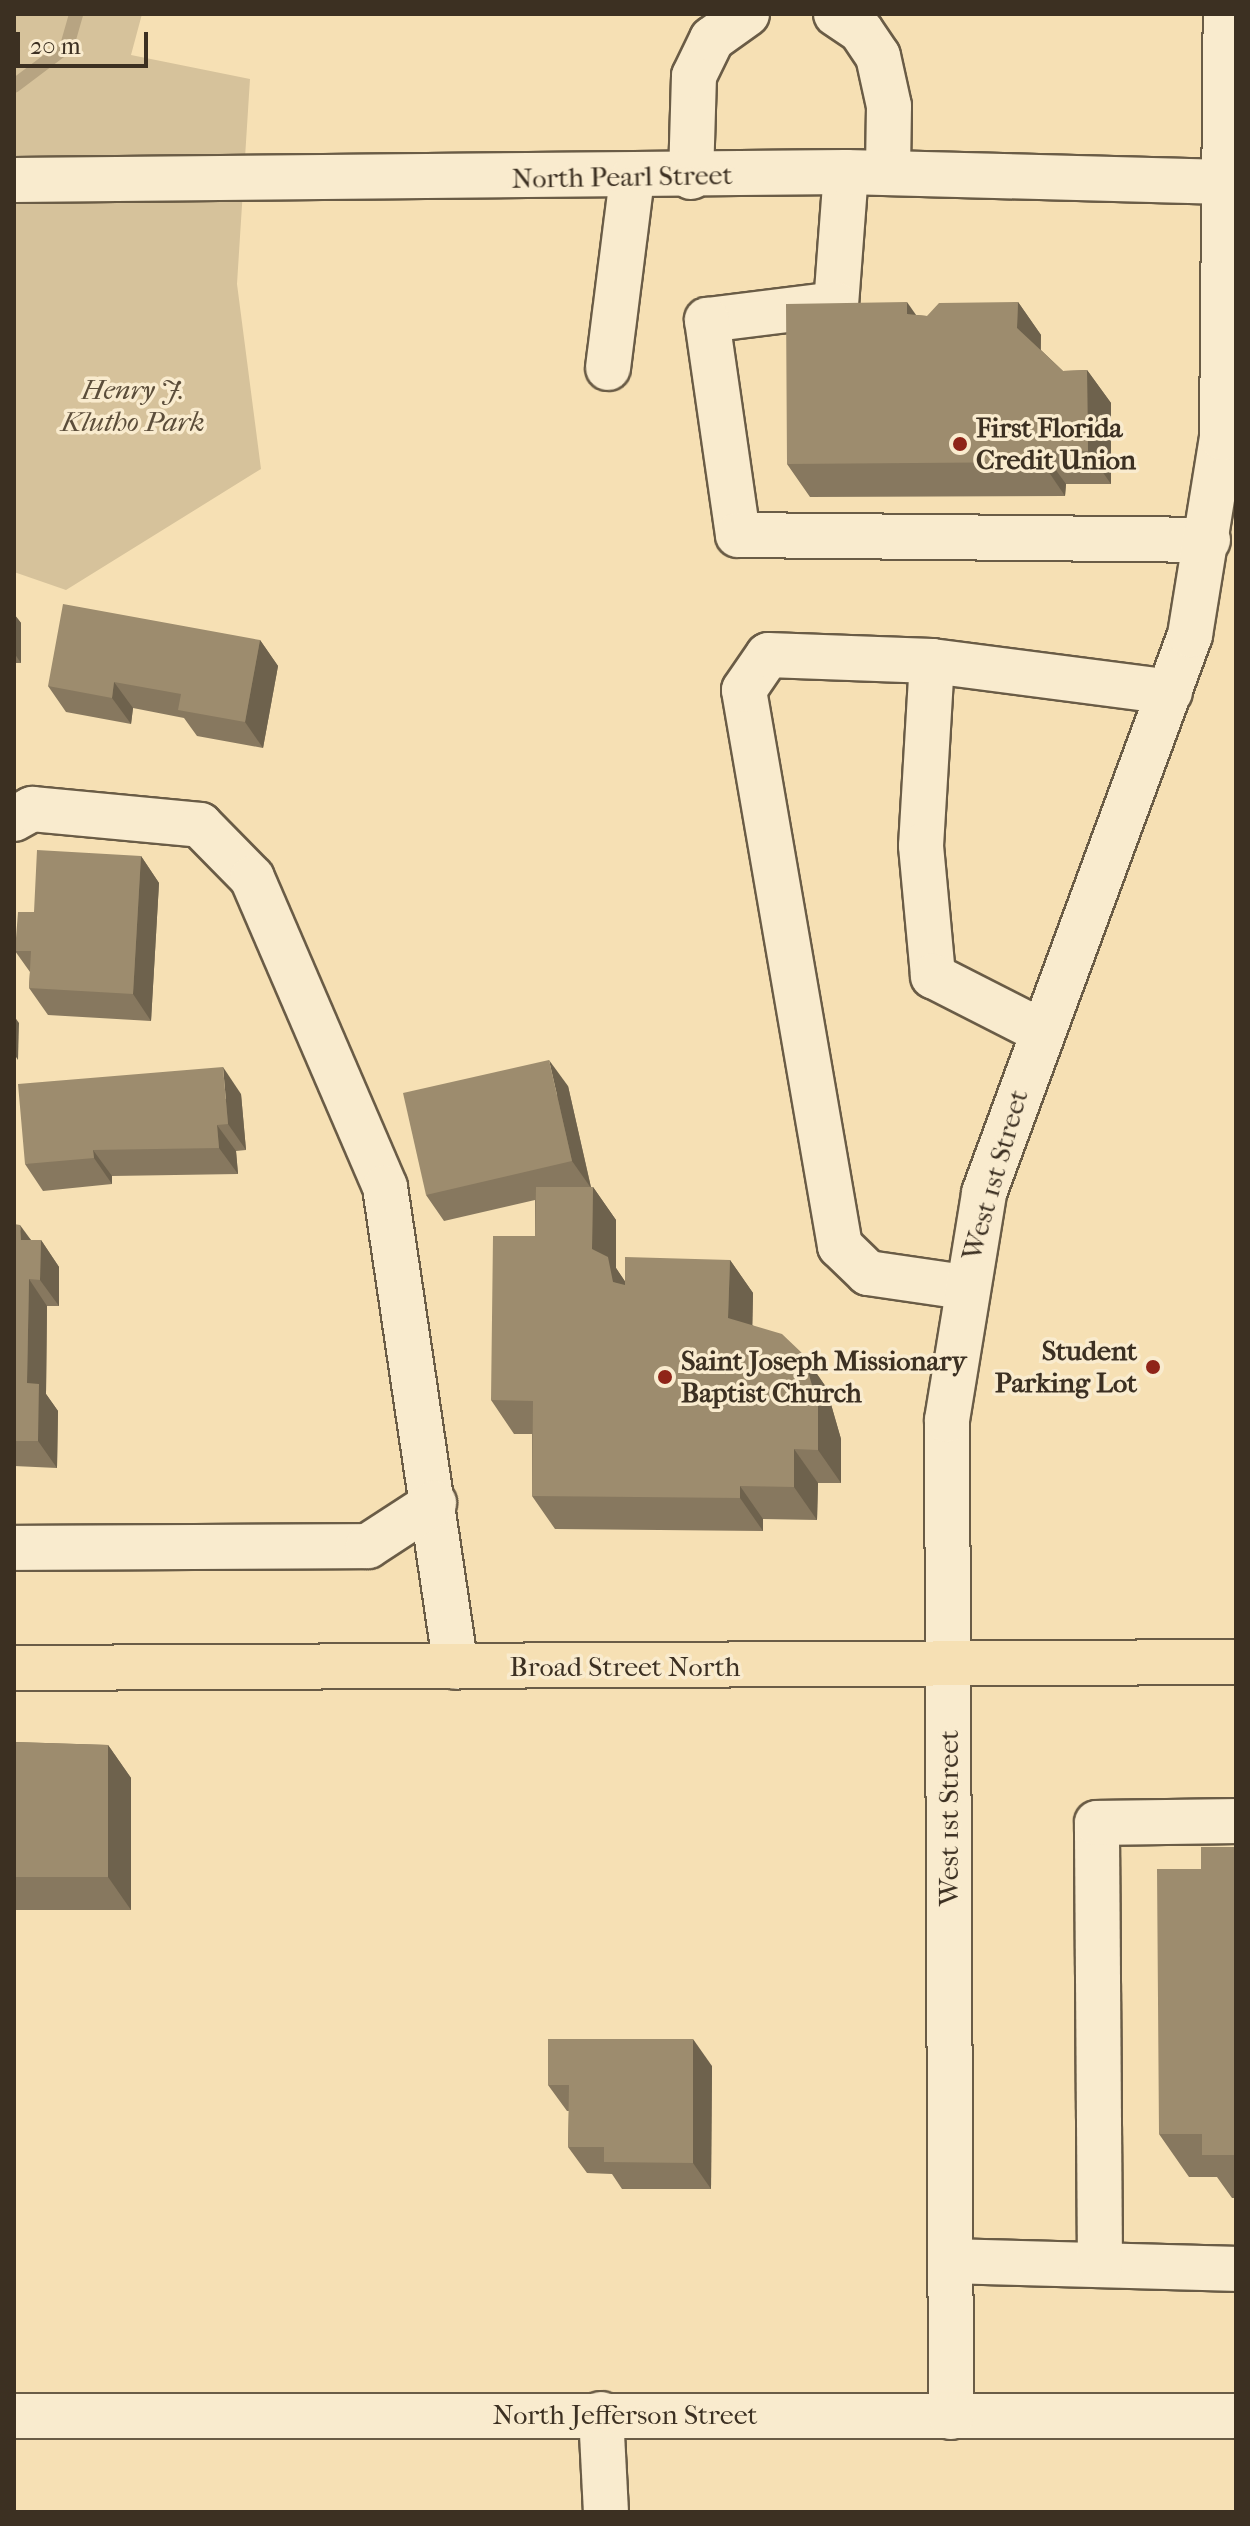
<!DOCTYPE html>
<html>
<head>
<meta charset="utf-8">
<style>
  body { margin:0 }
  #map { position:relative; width:1250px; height:2526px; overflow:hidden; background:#f6e0b4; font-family:"IM FELL French Canon",serif }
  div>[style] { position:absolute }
  .green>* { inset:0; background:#d6c29b }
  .stream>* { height:14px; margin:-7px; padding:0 7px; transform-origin:7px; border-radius:7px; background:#b7a482 }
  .roads { filter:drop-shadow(2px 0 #6a5c46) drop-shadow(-2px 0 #6a5c46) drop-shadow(0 2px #6a5c46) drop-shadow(0 -2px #6a5c46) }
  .minor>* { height:44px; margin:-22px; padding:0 22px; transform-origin:22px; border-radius:22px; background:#f9ebce }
  .major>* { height:44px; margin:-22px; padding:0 22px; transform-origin:22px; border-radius:22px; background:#f6e0b4 }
  .wall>* { inset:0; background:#87785f }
  .shaded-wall>* { inset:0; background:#6e624d }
  .building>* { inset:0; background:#9d8c6e }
  .dots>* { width:22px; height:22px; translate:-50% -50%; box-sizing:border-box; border:4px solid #f9ebce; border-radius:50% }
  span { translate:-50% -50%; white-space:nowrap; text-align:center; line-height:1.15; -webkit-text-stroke:7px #f9ebce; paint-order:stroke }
  .street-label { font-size:28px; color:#3c3022 }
  .park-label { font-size:28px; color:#5b4d3a; font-style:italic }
  .poi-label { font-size:28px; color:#3c3022; font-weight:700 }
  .left { translate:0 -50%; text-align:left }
  .right { translate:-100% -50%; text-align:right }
  .frame { position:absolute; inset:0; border:16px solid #3c3022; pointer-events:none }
  .scale { position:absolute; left:16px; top:32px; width:132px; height:36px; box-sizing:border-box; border:4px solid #3c3022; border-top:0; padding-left:10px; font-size:24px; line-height:28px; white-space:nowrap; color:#3c3022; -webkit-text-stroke:6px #f9ebce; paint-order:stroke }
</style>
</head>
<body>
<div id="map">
  <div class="green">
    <i style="clip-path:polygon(14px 14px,142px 14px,131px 55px,250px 79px,237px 284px,261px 469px,66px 590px,14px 572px)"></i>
  </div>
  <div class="stream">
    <i style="left:14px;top:86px;width:66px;rotate:-37deg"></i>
    <i style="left:67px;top:46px;width:33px;rotate:-74deg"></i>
  </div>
  <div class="roads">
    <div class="minor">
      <i style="left:836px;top:14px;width:30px;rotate:34deg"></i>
      <i style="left:861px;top:31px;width:30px;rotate:56deg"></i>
      <i style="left:878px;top:56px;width:51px;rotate:77.6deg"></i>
      <i style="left:889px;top:106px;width:67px;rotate:90.9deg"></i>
      <i style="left:846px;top:172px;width:132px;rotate:94.3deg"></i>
      <i style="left:836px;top:304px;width:130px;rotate:172.9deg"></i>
      <i style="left:707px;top:320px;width:217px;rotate:81.8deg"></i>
      <i style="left:738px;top:535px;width:470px;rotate:0.6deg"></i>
      <i style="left:691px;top:177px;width:101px;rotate:-88.3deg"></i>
      <i style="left:694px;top:76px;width:41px;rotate:-64.1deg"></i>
      <i style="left:712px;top:39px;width:43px;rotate:-35.5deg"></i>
      <i style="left:14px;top:180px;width:832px;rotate:-0.55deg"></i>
      <i style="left:846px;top:172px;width:390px;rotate:1.5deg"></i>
      <i style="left:608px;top:368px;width:191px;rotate:-82.8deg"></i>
      <i style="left:932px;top:661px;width:185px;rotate:93.4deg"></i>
      <i style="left:921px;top:846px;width:131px;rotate:84.7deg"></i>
      <i style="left:933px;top:976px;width:119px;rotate:27deg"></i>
      <i style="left:14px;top:819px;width:21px;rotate:-29deg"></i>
      <i style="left:32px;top:809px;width:169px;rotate:5.4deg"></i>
      <i style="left:200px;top:825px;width:74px;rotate:45.5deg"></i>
      <i style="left:252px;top:878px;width:336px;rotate:66.7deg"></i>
      <i style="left:385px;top:1187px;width:485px;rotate:81.6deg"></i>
      <i style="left:964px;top:1287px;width:97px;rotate:-171.7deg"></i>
      <i style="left:868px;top:1273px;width:39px;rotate:-136deg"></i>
      <i style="left:840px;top:1246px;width:564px;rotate:-99.8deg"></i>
      <i style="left:744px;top:690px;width:42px;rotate:-55.6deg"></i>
      <i style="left:768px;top:655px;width:164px;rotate:2.1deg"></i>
      <i style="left:932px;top:661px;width:240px;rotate:7.4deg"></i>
      <i style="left:14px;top:1548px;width:354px;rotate:-0.3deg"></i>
      <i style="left:368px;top:1546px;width:79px;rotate:-33.1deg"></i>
      <i style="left:951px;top:2261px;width:285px;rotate:1.6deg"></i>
      <i style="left:1100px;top:2265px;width:442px;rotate:-90.4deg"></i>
      <i style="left:1097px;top:1823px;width:139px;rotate:-0.8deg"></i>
      <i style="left:601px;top:2414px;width:98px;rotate:87.1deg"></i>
      <i style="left:14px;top:2416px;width:1222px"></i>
      <i style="left:951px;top:2417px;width:997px;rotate:-90.23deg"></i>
      <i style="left:947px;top:1420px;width:230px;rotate:-80.7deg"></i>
      <i style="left:984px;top:1193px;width:595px;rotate:-69.74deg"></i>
      <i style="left:1190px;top:635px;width:200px;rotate:-80.8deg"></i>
      <i style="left:1222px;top:438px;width:424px;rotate:-89.5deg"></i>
    </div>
    <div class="major">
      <i style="left:14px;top:1668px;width:1222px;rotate:-0.28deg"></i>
    </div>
  </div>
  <div class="wall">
    <i style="clip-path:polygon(1018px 302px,1041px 335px,1041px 350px,1063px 371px,1087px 370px,1111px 403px,1111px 484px,1066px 484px,1065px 496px,810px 497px,787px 464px,916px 315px,927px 316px)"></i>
    <i style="clip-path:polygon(14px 614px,21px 623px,21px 663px,14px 663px)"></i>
    <i style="clip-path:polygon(260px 640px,278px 666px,263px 748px,197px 736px,184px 718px,133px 708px,131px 724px,66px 712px,48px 686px)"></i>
    <i style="clip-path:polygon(141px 856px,159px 883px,151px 1021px,48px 1015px,29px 988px,30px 972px,15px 951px,34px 912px)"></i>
    <i style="clip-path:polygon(568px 1086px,591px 1187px,593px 1187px,616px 1220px,616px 1268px,625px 1282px,730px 1260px,753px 1293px,752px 1325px,803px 1354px,826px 1387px,841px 1439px,841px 1483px,818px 1483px,817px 1520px,763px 1519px,763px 1531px,555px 1529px,532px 1496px,532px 1434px,514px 1434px,491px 1400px,535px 1236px,535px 1200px,444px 1221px,426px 1195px)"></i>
    <i style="clip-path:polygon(241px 1094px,246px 1150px,236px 1151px,238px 1174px,112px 1176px,112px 1184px,43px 1191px,25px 1164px)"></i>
    <i style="clip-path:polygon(14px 1224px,31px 1240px,41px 1240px,59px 1267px,59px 1306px,47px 1306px,46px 1394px,58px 1411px,57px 1468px,14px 1466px)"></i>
    <i style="clip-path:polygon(14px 1742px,108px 1745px,131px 1778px,131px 1910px,14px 1910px)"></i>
    <i style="clip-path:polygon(1236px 1847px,1236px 2198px,1232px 2198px,1217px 2177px,1189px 2177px,1159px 2134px,1201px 1869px)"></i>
    <i style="clip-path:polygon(712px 2066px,711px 2189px,622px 2189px,612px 2174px,587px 2173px,568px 2147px,569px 2111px,567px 2111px,548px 2085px)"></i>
  </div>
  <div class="shaded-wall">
    <i style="clip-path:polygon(907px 302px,930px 335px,907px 314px)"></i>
    <i style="clip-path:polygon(1018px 302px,1041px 335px,1040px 361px,1017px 328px)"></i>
    <i style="clip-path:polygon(1087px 370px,1111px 403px,1111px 484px,1088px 451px)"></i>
    <i style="clip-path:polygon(1042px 451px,1066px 484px,1065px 496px,1042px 462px)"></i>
    <i style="clip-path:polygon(14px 614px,21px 623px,21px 663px,14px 653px)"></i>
    <i style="clip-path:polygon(260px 640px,278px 666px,263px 748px,245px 722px)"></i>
    <i style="clip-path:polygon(114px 682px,133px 708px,131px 724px,112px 698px)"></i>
    <i style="clip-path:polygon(141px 856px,159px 883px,151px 1021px,133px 994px)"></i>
    <i style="clip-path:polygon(14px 1016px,19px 1023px,18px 1060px,14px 1054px)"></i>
    <i style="clip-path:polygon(549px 1060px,568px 1086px,591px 1188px,572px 1161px)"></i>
    <i style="clip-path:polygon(223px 1067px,241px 1094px,246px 1150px,228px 1124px)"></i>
    <i style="clip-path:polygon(217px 1125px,236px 1151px,238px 1174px,219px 1148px)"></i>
    <i style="clip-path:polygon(93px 1150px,112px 1176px,112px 1184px,94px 1158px)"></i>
    <i style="clip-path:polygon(593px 1187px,616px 1220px,616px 1268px,631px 1290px,613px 1282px,592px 1249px)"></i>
    <i style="clip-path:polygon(20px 1225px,39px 1251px,21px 1240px)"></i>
    <i style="clip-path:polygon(41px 1240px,59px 1267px,59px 1306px,40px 1280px)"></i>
    <i style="clip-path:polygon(730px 1260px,753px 1293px,752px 1351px,728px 1318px)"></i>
    <i style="clip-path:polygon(29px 1279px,47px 1306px,46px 1394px,58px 1411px,57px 1468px,38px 1441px,27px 1383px)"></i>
    <i style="clip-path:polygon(803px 1354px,826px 1387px,841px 1439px,841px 1483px,818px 1450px)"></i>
    <i style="clip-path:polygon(794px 1449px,818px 1483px,817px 1520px,794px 1487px)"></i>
    <i style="clip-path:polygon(740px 1486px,763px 1519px,763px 1531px,740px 1498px)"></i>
    <i style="clip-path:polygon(108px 1745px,131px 1778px,131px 1910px,108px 1877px)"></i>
    <i style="clip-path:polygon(693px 2039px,712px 2066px,711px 2189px,693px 2163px)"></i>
  </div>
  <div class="building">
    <i style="clip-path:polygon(907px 302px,907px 314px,927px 316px,939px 303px,1018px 302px,1017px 328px,1063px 371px,1087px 370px,1088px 451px,1042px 451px,1042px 462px,787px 464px,786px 304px)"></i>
    <i style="clip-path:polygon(63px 604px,260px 640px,245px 722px,178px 710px,181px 694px,114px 682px,112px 698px,48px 686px)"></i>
    <i style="clip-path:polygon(37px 850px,141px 856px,133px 994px,29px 988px,31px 951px,15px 951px,18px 912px,34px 912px)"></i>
    <i style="clip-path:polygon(549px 1060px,572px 1161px,426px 1195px,403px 1093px)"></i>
    <i style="clip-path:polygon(223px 1067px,228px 1124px,217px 1125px,219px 1148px,93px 1150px,94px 1158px,25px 1164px,18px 1084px)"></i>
    <i style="clip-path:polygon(536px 1187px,593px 1187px,592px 1249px,608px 1257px,613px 1282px,625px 1285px,625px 1257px,730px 1260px,728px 1318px,782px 1334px,803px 1354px,818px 1406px,818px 1450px,794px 1449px,794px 1487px,740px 1486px,740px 1498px,532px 1496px,533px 1401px,491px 1400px,493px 1236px,535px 1236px)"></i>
    <i style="clip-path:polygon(14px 1224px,20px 1225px,21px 1240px,41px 1240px,40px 1280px,29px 1279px,27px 1383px,39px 1384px,38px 1441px,14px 1441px)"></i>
    <i style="clip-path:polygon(14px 1742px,108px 1745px,108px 1877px,14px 1877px)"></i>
    <i style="clip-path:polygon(1201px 1847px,1236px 1847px,1236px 2155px,1202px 2155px,1202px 2134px,1159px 2134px,1157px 1869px,1201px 1869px)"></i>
    <i style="clip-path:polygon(548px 2039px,693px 2039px,693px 2163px,604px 2162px,604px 2147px,568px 2147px,569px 2085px,548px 2085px)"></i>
  </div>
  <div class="dots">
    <i style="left:960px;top:444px;background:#8f2418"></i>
    <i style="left:1153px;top:1367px;background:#8f2418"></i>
    <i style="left:665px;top:1377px;background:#8f2418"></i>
  </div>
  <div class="street-label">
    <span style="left:622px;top:177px;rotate:-1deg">North Pearl Street</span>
    <span style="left:995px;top:1175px;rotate:-74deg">West 1st Street</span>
    <span style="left:625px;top:1667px">Broad Street North</span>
    <span style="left:949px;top:1818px;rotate:-90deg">West 1st Street</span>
    <span style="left:625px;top:2415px">North Jefferson Street</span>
  </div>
  <div class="park-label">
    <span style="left:133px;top:406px">Henry J.<br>Klutho Park</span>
  </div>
  <div class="poi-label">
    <span class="left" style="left:976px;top:444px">First Florida<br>Credit Union</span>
    <span class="right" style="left:1137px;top:1367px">Student<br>Parking Lot</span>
    <span class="left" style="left:681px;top:1377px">Saint Joseph Missionary<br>Baptist Church</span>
  </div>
  <div class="frame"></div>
  <div class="scale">20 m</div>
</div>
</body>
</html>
